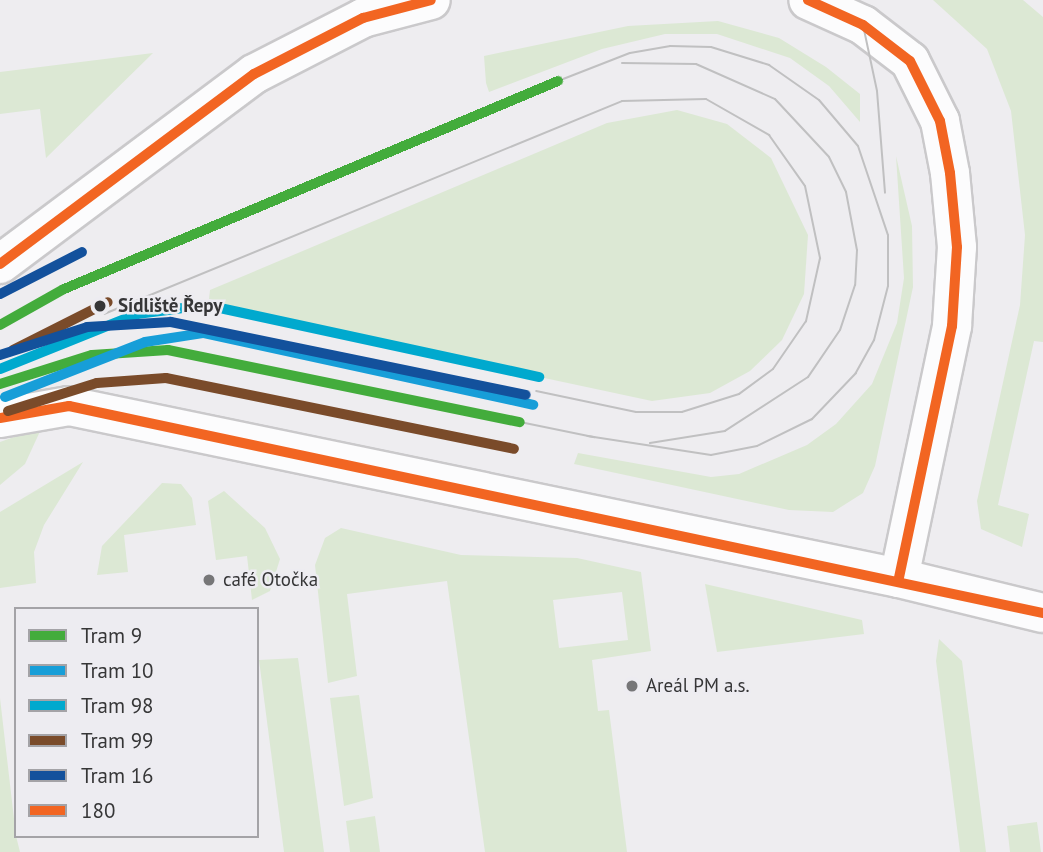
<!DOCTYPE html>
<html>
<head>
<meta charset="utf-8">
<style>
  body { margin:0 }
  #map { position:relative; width:1043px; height:852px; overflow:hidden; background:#eeedf0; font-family:"PT Sans",sans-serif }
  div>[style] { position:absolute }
  .green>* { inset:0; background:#dce8d4 }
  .roads { filter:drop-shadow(2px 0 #cac9cb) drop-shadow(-2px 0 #cac9cb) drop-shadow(0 2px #cac9cb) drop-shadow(0 -2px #cac9cb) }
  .street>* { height:38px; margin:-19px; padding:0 19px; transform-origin:19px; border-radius:19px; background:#fcfcfd }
  .secondary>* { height:38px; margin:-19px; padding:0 19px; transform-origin:19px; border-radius:19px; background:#fcfcfd }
  .tram>* { height:2px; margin:-1px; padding:0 1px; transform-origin:1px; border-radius:1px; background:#c0c0c1 }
  .bus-1>* { height:10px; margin:-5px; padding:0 5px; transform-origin:5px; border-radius:5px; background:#f26522 }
  .tram-1>* { height:10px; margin:-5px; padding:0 5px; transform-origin:5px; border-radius:5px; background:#43ac3c }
  .tram-2>* { height:10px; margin:-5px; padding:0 5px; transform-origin:5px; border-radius:5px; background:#179ed8 }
  .tram-3>* { height:10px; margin:-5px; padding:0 5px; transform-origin:5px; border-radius:5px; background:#00a9ce }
  .tram-4>* { height:10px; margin:-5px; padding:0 5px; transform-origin:5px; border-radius:5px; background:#7a4b2a }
  .tram-5>* { height:10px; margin:-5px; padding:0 5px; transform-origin:5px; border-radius:5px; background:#13519c }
  .dots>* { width:19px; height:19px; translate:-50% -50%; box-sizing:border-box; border:4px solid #edecf1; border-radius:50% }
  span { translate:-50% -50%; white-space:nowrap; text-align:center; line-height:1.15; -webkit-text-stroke:5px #edecf1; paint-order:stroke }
  .stop-label { font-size:19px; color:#363637; font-weight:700 }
  .left { translate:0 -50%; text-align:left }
  .poi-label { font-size:19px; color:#363637 }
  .legend { position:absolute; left:14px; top:607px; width:245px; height:231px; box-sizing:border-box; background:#edecf1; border:2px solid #a4a3a7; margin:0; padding:9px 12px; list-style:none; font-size:21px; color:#363637 }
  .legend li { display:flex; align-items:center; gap:14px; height:35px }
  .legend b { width:35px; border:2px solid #a4a3a7 }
</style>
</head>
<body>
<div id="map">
  <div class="green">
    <i style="clip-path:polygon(933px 0,1023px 0,1043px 17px,1043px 342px,1034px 341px,998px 505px,1029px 514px,1022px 547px,981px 529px,977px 501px,1020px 305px,1025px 235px,1011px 111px,987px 49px)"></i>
    <i style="clip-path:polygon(718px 21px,779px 38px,826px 67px,860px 94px,860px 122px,829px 86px,790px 58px,717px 34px,665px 34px,602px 49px,489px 92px,486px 83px,484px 56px,628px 26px)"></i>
    <i style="clip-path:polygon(153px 53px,46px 158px,40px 109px,0 114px,0 72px)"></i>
    <i style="clip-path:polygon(677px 110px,727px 124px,771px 158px,808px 235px,804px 294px,782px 340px,750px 371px,710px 393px,652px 401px,286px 323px,209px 299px,210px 290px,607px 123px)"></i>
    <i style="clip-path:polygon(896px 156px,912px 226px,913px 287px,875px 466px,863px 493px,833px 512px,789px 510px,574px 464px,578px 453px,711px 477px,739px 474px,807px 445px,836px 424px,872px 384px,897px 323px,904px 278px)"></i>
    <i style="clip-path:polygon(42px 427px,25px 464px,0 485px,0 442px)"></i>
    <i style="clip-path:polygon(83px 462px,44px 525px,34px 552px,36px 583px,0 588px,0 512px)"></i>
    <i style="clip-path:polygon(162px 483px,181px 484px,192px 498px,196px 525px,124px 535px,128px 572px,97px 575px,102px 546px)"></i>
    <i style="clip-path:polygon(224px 491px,265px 528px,280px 559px,270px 591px,252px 600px,247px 556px,216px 560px,208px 501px)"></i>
    <i style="clip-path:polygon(evenodd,341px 528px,461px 555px,577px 558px,641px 572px,651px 651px,592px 660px,598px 711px,609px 710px,627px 852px,485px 852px,447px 581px,347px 594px,357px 676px,328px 683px,315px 565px,325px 538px,341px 528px,622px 592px,628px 640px,559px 648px,553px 600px,622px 592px)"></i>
    <i style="clip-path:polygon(705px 584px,862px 620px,864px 634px,717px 652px)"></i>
    <i style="clip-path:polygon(939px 639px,962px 661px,986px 852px,960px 852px,936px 661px)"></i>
    <i style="clip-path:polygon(298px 658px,324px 852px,284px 852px,259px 660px)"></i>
    <i style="clip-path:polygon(359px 695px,373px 798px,344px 806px,330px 698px)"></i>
    <i style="clip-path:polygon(0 698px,16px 836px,20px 852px,0 852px)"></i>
    <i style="clip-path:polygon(375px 816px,380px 852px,350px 852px,346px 821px)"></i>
    <i style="clip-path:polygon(1037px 822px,1041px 852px,1010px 852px,1007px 826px)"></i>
  </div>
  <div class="roads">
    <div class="street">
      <i style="left:899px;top:578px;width:148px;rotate:13.7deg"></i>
    </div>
    <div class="secondary">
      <i style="left:0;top:264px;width:317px;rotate:-36.8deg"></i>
      <i style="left:254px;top:74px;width:123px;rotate:-27.2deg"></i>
      <i style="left:363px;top:18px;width:70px;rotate:-14.8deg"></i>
      <i style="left:0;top:418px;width:70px;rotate:-9.9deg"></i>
      <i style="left:69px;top:406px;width:848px;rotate:11.71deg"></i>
      <i style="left:899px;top:578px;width:258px;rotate:-78.1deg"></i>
      <i style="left:952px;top:326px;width:79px;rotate:-86.4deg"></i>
      <i style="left:957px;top:247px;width:74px;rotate:-95.4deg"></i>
      <i style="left:950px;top:173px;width:53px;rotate:-100.9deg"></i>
      <i style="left:940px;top:121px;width:67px;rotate:-116.6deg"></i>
      <i style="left:910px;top:61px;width:59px;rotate:-142.5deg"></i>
      <i style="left:863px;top:25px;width:60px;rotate:-155.6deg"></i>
    </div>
  </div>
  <div class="tram">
    <i style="left:863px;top:25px;width:67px;rotate:78deg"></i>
    <i style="left:877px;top:91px;width:102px;rotate:85.5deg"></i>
    <i style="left:622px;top:63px;width:74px;rotate:0.8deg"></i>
    <i style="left:696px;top:64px;width:86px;rotate:23.9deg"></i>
    <i style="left:775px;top:99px;width:79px;rotate:47deg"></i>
    <i style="left:829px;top:157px;width:39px;rotate:64deg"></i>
    <i style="left:846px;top:192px;width:59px;rotate:79.3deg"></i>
    <i style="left:857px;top:250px;width:35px;rotate:93deg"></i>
    <i style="left:855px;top:285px;width:47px;rotate:108.4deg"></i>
    <i style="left:840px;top:330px;width:57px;rotate:124.2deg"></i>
    <i style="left:808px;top:377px;width:99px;rotate:147deg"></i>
    <i style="left:725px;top:431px;width:76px;rotate:170.9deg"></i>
    <i style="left:558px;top:81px;width:77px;rotate:-21.3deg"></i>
    <i style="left:630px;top:53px;width:41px;rotate:-9.9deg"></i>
    <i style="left:670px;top:46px;width:41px;rotate:1.4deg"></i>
    <i style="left:711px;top:47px;width:61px;rotate:17.2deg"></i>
    <i style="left:769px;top:65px;width:61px;rotate:35deg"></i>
    <i style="left:819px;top:100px;width:60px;rotate:49.7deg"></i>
    <i style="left:858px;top:146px;width:94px;rotate:71.4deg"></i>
    <i style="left:888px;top:235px;width:51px;rotate:90deg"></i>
    <i style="left:888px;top:286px;width:56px;rotate:104.5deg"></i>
    <i style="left:874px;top:340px;width:38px;rotate:119deg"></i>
    <i style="left:856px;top:373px;width:64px;rotate:133.7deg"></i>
    <i style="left:812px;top:419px;width:61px;rotate:153.9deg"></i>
    <i style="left:757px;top:446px;width:47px;rotate:168.9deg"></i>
    <i style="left:711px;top:455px;width:125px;rotate:-171.3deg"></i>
    <i style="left:104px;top:314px;width:560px;rotate:-22.35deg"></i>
    <i style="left:622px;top:101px;width:84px;rotate:-1.4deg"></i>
    <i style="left:706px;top:99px;width:73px;rotate:29.7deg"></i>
    <i style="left:769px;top:135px;width:62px;rotate:54.8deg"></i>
    <i style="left:805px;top:186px;width:74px;rotate:78.2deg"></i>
    <i style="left:820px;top:258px;width:65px;rotate:102.5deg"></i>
    <i style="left:806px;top:321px;width:58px;rotate:124.5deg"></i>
    <i style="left:773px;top:369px;width:42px;rotate:143.7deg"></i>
    <i style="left:739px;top:394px;width:60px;rotate:162.5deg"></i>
    <i style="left:682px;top:412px;width:46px;rotate:180deg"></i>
    <i style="left:636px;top:412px;width:102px;rotate:-168.1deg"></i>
    <i style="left:520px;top:422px;width:76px;rotate:11.5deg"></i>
  </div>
  <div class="bus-1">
    <i style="left:808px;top:0;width:60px;rotate:24.4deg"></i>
    <i style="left:863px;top:25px;width:59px;rotate:37.5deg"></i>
    <i style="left:910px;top:61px;width:67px;rotate:63.4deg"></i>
    <i style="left:940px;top:121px;width:53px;rotate:79.1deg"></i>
    <i style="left:950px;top:173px;width:74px;rotate:84.6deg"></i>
    <i style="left:957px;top:247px;width:79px;rotate:93.6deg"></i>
    <i style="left:952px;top:326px;width:258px;rotate:101.9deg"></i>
    <i style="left:0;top:264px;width:317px;rotate:-36.8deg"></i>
    <i style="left:254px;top:74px;width:123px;rotate:-27.2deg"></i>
    <i style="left:363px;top:18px;width:70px;rotate:-14.8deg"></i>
    <i style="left:0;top:418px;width:70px;rotate:-9.9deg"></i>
    <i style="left:69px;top:406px;width:996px;rotate:12deg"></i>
  </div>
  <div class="tram-1">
    <i style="left:0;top:325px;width:73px;rotate:-29.4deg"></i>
    <i style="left:64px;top:289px;width:536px;rotate:-22.83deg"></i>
    <i style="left:0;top:384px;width:96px;rotate:-17.5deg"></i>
    <i style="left:92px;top:355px;width:76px;rotate:-3.8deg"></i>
    <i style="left:168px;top:350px;width:359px;rotate:11.6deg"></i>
  </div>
  <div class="tram-2">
    <i style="left:5px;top:397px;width:150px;rotate:-21.4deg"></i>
    <i style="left:145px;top:342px;width:60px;rotate:-8.7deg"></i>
    <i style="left:204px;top:333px;width:337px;rotate:12.3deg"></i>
  </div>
  <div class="tram-3">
    <i style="left:0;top:369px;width:148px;rotate:-21.9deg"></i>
    <i style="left:137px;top:314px;width:70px;rotate:-7.4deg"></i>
    <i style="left:206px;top:305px;width:341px;rotate:12.2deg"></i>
  </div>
  <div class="tram-4">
    <i style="left:13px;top:350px;width:106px;rotate:-26.8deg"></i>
    <i style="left:8px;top:411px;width:93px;rotate:-17.5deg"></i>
    <i style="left:97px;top:383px;width:69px;rotate:-4.1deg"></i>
    <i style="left:166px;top:378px;width:355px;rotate:11.5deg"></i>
  </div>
  <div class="tram-5">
    <i style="left:0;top:294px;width:92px;rotate:-27.1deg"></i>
    <i style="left:0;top:355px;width:91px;rotate:-17.8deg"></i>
    <i style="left:87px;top:327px;width:84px;rotate:-3.4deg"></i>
    <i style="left:171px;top:322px;width:362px;rotate:11.6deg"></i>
  </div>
  <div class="dots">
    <i style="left:100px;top:306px;background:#363637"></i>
    <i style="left:209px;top:580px;background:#767678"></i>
    <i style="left:632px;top:686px;background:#767678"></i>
  </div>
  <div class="stop-label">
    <span class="left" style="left:118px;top:306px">Sídliště Řepy</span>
  </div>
  <div class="poi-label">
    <span class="left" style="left:223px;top:580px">café Otočka</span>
    <span class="left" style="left:646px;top:686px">Areál PM a.s.</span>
  </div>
  <ul class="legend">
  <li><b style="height:9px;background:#43ac3c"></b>Tram 9</li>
  <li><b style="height:9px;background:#179ed8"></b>Tram 10</li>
  <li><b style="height:9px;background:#00a9ce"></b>Tram 98</li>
  <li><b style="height:9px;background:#7a4b2a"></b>Tram 99</li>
  <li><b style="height:9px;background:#13519c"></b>Tram 16</li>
  <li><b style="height:9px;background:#f26522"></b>180</li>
  </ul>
</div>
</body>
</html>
